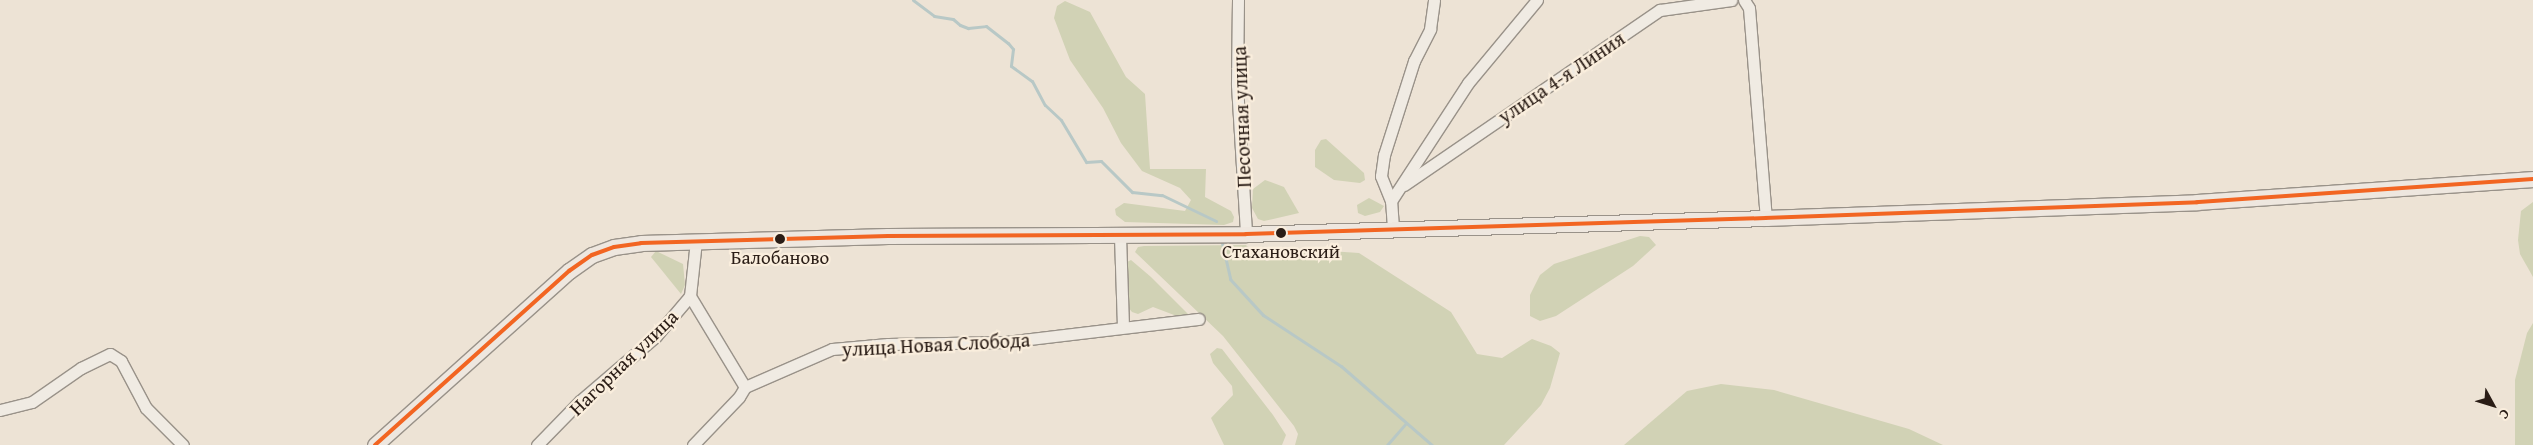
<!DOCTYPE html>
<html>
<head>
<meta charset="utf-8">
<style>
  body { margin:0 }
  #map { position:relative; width:2533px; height:445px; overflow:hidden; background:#ede3d5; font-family:"Gentium Book Plus",serif }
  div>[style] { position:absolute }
  .green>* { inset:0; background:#d1d2b5 }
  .stream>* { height:3px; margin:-1.5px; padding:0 1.5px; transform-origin:1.5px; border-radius:1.5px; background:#b8c8c6 }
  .roads { filter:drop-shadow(1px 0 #999289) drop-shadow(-1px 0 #999289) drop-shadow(0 1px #999289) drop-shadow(0 -1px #999289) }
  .minor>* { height:11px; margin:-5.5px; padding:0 5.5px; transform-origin:5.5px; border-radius:5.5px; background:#f0ebe3 }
  .major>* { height:15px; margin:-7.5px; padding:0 7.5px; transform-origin:7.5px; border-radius:7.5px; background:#eee7df }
  .bus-1>* { height:4px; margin:-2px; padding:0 2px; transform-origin:2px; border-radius:2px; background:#f26522 }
  .dots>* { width:14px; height:14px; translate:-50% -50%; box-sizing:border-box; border:2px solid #faeedd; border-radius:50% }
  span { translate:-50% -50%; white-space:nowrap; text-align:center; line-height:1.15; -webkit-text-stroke:4.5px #faeedd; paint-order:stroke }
  .bus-label { font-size:19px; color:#2a1d16 }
  .street-label { font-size:20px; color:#2a1d16 }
  .north { position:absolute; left:2468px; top:380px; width:50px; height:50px; -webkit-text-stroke:4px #faeedd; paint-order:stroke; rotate:129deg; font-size:14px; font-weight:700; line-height:20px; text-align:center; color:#2a1d16 }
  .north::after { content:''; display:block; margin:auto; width:18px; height:22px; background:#2a1d16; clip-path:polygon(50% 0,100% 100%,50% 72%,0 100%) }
</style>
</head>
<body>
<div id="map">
  <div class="green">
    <i style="clip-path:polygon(1065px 1px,1090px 12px,1126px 77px,1145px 94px,1150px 169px,1206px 169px,1205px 197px,1231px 211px,1234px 217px,1233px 222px,1224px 225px,1125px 222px,1116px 215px,1115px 209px,1124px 203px,1185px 211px,1191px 200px,1180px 188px,1142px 171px,1121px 143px,1103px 108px,1070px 60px,1054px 18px,1057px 6px)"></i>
    <i style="clip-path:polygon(1326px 139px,1364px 173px,1365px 180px,1360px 183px,1334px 180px,1315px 167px,1315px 150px,1321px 140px)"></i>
    <i style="clip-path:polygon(1265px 180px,1284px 187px,1299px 213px,1264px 221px,1258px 219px,1252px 208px,1253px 189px)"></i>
    <i style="clip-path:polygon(1369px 198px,1384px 206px,1380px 212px,1365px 216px,1358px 213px,1357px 205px)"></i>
    <i style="clip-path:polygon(2533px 202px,2533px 277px,2520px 254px,2518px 240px,2521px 211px)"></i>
    <i style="clip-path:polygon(1640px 236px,1649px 237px,1656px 245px,1633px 266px,1556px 316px,1540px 321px,1530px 316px,1530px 295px,1540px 275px,1554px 264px)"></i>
    <i style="clip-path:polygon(1246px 245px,1258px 258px,1267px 261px,1300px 249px,1359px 253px,1451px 312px,1477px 354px,1502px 358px,1532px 339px,1551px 346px,1560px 353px,1550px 388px,1541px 405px,1504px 445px,1295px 445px,1298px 434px,1294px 426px,1223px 336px,1135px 252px,1138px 247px,1144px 246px)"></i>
    <i style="clip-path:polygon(656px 251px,683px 264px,685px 285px,681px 294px,651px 257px)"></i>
    <i style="clip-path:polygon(1131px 260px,1151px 277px,1189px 315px,1182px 318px,1153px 307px,1138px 314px,1132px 312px,1128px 307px,1127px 262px)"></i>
    <i style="clip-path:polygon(2533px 323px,2533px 445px,2515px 445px,2515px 380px,2527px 333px)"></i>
    <i style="clip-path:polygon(1217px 348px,1222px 349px,1273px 415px,1286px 435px,1282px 445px,1224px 445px,1211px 418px,1233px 395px,1232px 386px,1213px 363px,1210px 354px)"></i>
    <i style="clip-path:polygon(1721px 384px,1774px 390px,1909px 429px,1943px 445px,1624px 445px,1687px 391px)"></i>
  </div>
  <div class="stream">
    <i style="left:913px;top:0;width:26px;rotate:37deg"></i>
    <i style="left:934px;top:16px;width:19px;rotate:9deg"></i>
    <i style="left:953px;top:19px;width:9px;rotate:41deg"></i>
    <i style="left:960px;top:25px;width:9px;rotate:21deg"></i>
    <i style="left:968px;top:28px;width:18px;rotate:-6deg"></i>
    <i style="left:986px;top:26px;width:28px;rotate:38deg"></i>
    <i style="left:1008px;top:43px;width:8px;rotate:50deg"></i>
    <i style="left:1013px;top:49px;width:17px;rotate:97deg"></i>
    <i style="left:1011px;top:66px;width:26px;rotate:36deg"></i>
    <i style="left:1032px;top:81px;width:27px;rotate:62deg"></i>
    <i style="left:1045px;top:105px;width:22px;rotate:43deg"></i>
    <i style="left:1061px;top:120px;width:49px;rotate:59.2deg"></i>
    <i style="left:1086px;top:162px;width:15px;rotate:-4deg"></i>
    <i style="left:1101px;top:161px;width:44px;rotate:45deg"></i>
    <i style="left:1132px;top:192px;width:30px;rotate:6deg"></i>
    <i style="left:1162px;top:195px;width:60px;rotate:25.7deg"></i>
    <i style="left:1222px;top:243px;width:37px;rotate:77deg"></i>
    <i style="left:1230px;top:279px;width:49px;rotate:47.5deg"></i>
    <i style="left:1263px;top:315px;width:93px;rotate:33.2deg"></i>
    <i style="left:1341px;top:366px;width:121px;rotate:41deg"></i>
    <i style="left:1387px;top:445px;width:28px;rotate:-49deg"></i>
  </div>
  <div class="roads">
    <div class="minor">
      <i style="left:1238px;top:0;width:85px;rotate:90.7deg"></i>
      <i style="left:1237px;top:85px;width:149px;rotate:86.5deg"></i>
      <i style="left:1744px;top:0;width:9px;rotate:58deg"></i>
      <i style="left:1749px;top:8px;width:211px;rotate:85.4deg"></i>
      <i style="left:1404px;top:185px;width:310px;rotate:-34.4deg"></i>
      <i style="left:1660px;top:10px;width:72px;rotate:-8deg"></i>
      <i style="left:1391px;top:201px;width:27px;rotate:-112deg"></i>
      <i style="left:1381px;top:176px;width:21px;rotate:-82deg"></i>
      <i style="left:1384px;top:155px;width:99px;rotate:-72.3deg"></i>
      <i style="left:1414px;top:61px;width:36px;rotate:-63deg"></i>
      <i style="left:1430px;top:29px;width:29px;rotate:-82deg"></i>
      <i style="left:1393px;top:228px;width:27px;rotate:-94deg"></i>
      <i style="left:1391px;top:201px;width:141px;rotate:-56.9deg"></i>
      <i style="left:1468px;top:83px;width:108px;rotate:-50.3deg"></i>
      <i style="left:1120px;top:236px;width:90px;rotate:88.1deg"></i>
      <i style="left:690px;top:296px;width:106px;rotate:58.9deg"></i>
      <i style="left:0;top:410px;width:33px;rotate:-14deg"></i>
      <i style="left:32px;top:402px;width:60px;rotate:-34.8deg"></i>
      <i style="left:81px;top:368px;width:32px;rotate:-26deg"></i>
      <i style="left:110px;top:354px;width:13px;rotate:32deg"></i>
      <i style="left:121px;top:361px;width:53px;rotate:62deg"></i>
      <i style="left:146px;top:408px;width:52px;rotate:45deg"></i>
      <i style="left:537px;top:445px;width:62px;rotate:-45.7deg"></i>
      <i style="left:580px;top:401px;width:100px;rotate:-40.5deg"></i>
      <i style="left:656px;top:336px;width:52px;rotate:-49.6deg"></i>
      <i style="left:690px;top:296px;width:55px;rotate:-83.8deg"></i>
      <i style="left:693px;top:445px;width:66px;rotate:-46.2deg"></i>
      <i style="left:739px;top:397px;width:12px;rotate:-59deg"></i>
      <i style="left:745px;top:387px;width:95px;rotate:-23.6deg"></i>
      <i style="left:832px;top:349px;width:56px;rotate:-5.1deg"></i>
      <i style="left:888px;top:344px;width:117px;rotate:-1deg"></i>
      <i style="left:1005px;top:342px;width:195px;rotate:-6.8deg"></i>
    </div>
    <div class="major">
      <i style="left:375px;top:445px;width:261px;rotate:-41.9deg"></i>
      <i style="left:569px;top:271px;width:28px;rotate:-35deg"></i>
      <i style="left:592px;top:255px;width:23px;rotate:-20deg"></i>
      <i style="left:614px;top:247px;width:27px;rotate:-8deg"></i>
      <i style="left:641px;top:243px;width:247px;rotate:-1.6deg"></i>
      <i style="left:888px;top:236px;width:358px;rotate:-0.3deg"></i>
      <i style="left:1246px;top:234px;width:520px;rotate:-1.76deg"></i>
      <i style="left:1766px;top:218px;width:431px;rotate:-2.1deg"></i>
      <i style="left:2197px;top:202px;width:337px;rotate:-3.9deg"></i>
    </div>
  </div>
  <div class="bus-1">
    <i style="left:375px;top:445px;width:261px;rotate:-41.9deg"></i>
    <i style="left:569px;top:271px;width:28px;rotate:-35deg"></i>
    <i style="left:592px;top:255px;width:23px;rotate:-20deg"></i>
    <i style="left:614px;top:247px;width:27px;rotate:-8deg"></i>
    <i style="left:641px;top:243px;width:247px;rotate:-1.6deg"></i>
    <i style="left:888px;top:236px;width:358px;rotate:-0.3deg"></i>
    <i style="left:1246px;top:234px;width:520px;rotate:-1.76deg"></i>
    <i style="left:1766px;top:218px;width:431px;rotate:-2.1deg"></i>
    <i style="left:2197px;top:202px;width:337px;rotate:-3.9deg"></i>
  </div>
  <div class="dots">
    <i style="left:1281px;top:233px;background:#2a1d16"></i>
    <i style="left:780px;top:239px;background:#2a1d16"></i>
  </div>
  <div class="bus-label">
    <span style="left:1281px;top:252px">Стахановский</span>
    <span style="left:780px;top:258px">Балобаново</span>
  </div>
  <div class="street-label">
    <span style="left:1561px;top:77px;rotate:-34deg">улица 4-я Линия</span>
    <span style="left:1241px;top:117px;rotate:-92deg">Песочная улица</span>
    <span style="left:936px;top:344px;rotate:-3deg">улица Новая Слобода</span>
    <span style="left:623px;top:362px;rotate:-44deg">Нагорная улица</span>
  </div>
  <div class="north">С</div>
</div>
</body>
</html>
